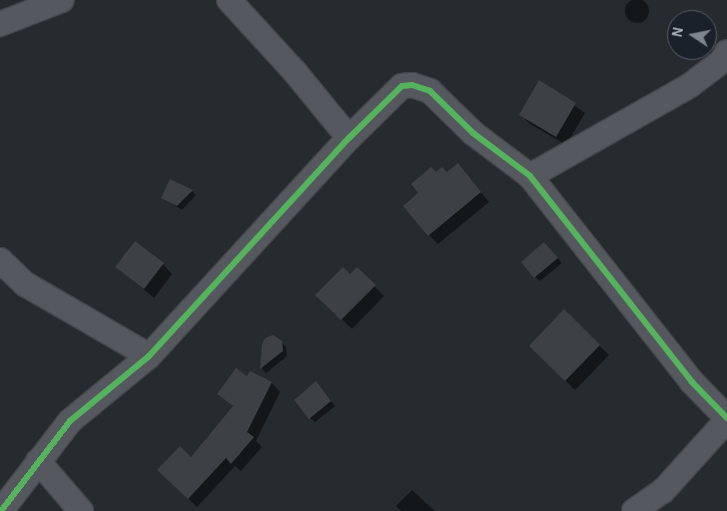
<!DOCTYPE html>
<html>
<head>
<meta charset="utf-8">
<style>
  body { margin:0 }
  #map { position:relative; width:727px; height:511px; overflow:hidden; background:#262b30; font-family:"Alegreya Sans",sans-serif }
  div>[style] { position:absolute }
  .shadow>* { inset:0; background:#0007 }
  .round { border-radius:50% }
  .building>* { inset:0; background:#3d4045 }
  .roads { filter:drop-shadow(1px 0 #44474b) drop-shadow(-1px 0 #44474b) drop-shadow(0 1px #44474b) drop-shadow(0 -1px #44474b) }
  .minor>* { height:24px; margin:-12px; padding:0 12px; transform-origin:12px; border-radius:12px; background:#55595f }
  .cycleway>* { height:6px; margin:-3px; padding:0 3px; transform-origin:3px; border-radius:3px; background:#56b35d }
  span { translate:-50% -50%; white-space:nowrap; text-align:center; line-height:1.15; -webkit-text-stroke:4px #1a212a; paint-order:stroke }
  .north { position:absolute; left:667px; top:10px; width:50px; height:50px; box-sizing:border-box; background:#1a212a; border:1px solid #565d67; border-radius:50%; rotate:281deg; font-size:14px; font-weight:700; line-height:20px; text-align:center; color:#afb6c2 }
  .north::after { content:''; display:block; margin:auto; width:18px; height:22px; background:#7f858f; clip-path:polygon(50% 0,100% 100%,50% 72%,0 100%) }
</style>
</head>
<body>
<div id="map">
  <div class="shadow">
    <i class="round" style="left:625px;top:-1px;width:24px;height:24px"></i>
    <i style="clip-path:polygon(540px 82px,585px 113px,566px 145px,530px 124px,520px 114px)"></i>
    <i style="clip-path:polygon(458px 165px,489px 202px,438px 244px,429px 235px,420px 193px,436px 173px,447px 174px)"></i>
    <i style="clip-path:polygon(192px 191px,196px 195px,182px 210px,163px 198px)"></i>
    <i style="clip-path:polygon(549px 248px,562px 263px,540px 281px,535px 277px)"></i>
    <i style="clip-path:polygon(163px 264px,172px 274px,154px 298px,116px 266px)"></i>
    <i style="clip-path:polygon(357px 269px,384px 296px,352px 329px,317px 295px)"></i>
    <i style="clip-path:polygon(564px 311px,609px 355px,575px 390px,531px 346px)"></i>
    <i style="clip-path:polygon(281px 342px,286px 347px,287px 356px,266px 373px,262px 369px,264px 344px)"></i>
    <i style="clip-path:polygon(250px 373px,272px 383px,280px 392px,256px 441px,262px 447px,241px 471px,235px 466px,197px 507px,159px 470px,191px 459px,234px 407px,218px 394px,248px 378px)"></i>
    <i style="clip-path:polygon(320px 388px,335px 406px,315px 422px,310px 418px)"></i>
    <i style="clip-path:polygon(412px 490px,435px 511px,401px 511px,396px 506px)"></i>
  </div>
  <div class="building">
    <i style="clip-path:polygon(539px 80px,576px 103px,556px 137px,519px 115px)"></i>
    <i style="clip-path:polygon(458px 163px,481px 192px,428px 236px,403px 206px,418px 193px,411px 184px,431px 167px,436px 172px,442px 167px,447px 172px)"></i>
    <i style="clip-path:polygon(170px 179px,193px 190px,177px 206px,161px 198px)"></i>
    <i style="clip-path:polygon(135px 241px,164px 263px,144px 289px,115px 267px)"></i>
    <i style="clip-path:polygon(544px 242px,558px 258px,534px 278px,521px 262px)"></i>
    <i style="clip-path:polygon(343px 267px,350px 274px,357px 267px,376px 285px,341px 320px,315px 295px)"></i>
    <i style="clip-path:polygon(564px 309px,600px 345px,565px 381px,529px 346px)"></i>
    <i style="clip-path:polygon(273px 335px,282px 341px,283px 351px,260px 369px,262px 344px,265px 338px)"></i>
    <i style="clip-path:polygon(236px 368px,247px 376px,250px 371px,272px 382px,247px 432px,254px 437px,231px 464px,226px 458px,188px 499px,157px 470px,180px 446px,191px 457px,233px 406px,217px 394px)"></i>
    <i style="clip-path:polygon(316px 381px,331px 401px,309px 419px,294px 400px)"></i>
  </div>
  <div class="roads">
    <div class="minor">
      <i style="left:229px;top:0;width:98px;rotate:47.5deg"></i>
      <i style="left:295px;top:72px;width:85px;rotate:50.7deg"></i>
      <i style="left:0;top:24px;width:66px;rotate:-21.2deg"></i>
      <i style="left:530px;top:176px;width:183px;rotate:-29.5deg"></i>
      <i style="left:689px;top:86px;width:41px;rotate:-37.1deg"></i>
      <i style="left:722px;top:61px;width:10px;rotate:-61deg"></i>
      <i style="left:0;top:260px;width:35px;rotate:44deg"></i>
      <i style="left:25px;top:284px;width:143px;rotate:30.1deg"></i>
      <i style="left:38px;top:461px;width:66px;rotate:49.3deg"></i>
      <i style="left:1px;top:511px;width:113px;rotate:-52.5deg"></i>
      <i style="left:70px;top:421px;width:102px;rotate:-39.4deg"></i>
      <i style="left:149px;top:356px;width:296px;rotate:-47.5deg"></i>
      <i style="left:349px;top:138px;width:74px;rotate:-44.5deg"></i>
      <i style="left:402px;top:86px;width:10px;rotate:-6deg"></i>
      <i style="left:412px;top:85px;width:19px;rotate:18deg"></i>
      <i style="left:430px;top:91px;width:60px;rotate:44.3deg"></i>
      <i style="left:473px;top:133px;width:71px;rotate:37deg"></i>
      <i style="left:530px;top:176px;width:262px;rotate:51.8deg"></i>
      <i style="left:692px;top:382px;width:50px;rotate:45.8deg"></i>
      <i style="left:634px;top:511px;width:35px;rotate:-35deg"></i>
      <i style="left:663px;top:491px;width:96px;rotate:-48deg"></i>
    </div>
  </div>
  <div class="cycleway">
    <i style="left:1px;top:511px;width:113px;rotate:-52.5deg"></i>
    <i style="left:70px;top:421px;width:102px;rotate:-39.4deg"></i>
    <i style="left:149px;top:356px;width:296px;rotate:-47.5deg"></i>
    <i style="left:349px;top:138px;width:74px;rotate:-44.5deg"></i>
    <i style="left:402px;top:86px;width:10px;rotate:-6deg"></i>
    <i style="left:412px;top:85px;width:19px;rotate:18deg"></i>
    <i style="left:430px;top:91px;width:60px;rotate:44.3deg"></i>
    <i style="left:473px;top:133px;width:71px;rotate:37deg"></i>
    <i style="left:530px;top:176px;width:262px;rotate:51.8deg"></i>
    <i style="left:692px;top:382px;width:50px;rotate:45.8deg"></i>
  </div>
  <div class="north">N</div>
</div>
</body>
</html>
